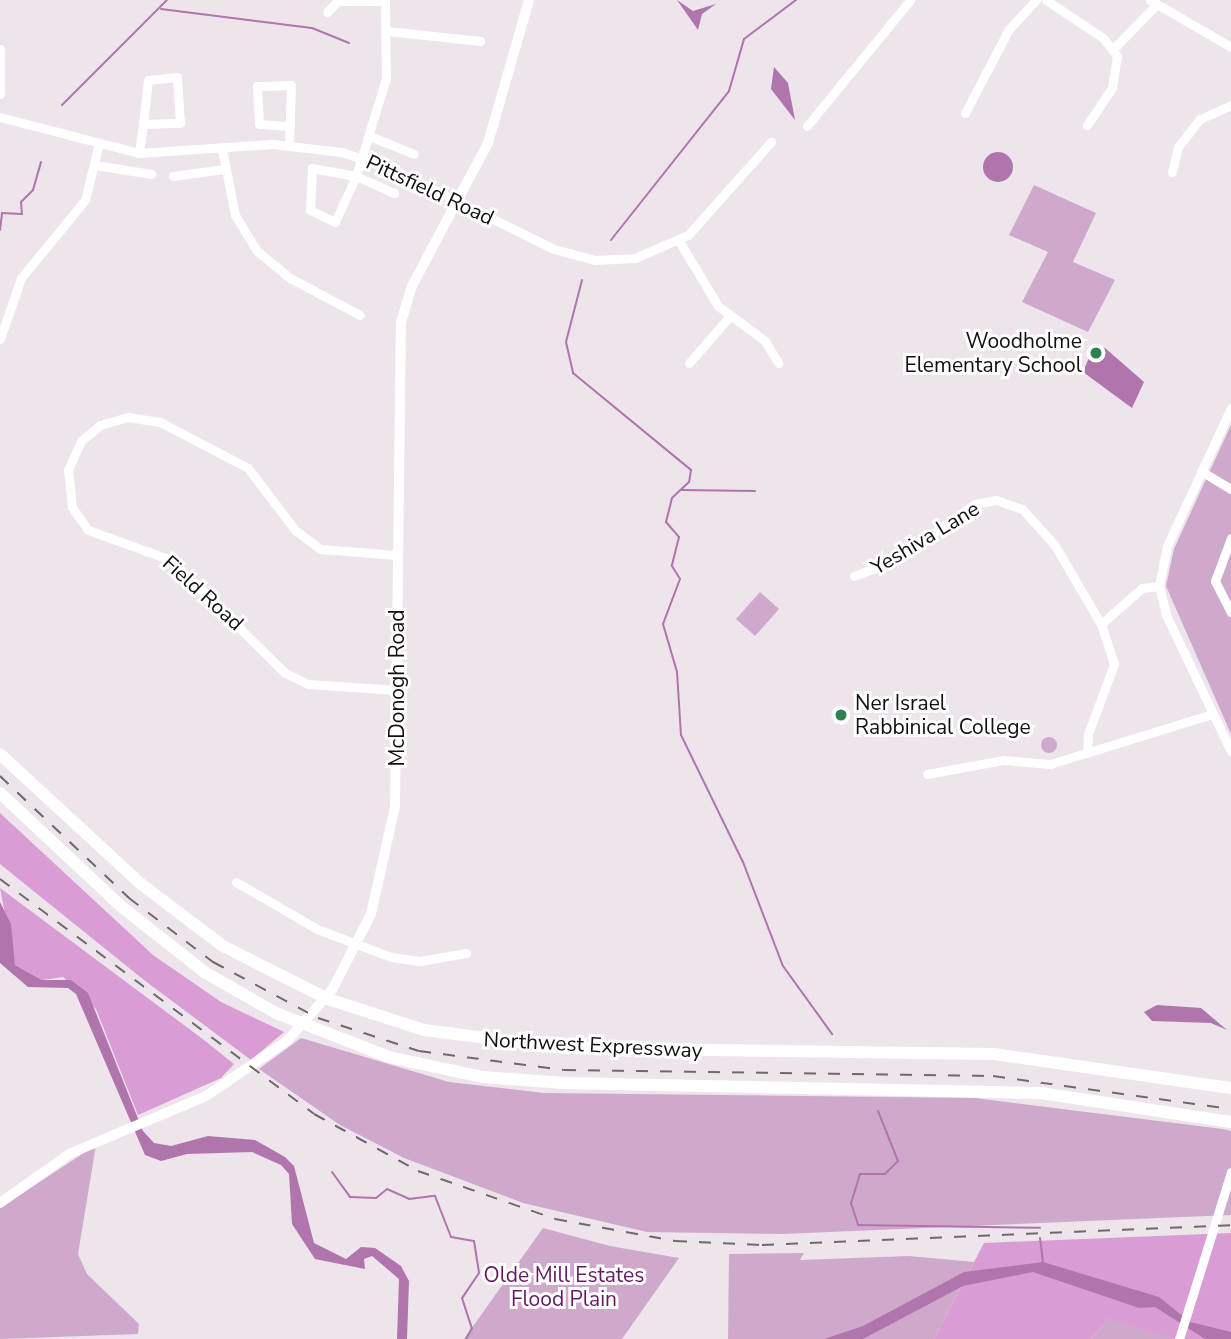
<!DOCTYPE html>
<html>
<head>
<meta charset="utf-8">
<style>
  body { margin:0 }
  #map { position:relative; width:1231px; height:1339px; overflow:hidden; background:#ede4ec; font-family:"Nunito Sans",sans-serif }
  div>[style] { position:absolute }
  .green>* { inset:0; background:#cfa9cc }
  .round { border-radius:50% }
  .forest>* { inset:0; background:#da9cd5 }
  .water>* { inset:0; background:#b075ac }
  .stream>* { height:2px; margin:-1px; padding:0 1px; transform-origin:1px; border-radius:1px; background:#b075ac }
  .minor>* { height:9px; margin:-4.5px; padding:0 4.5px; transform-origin:4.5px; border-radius:4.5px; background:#fff }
  .major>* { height:10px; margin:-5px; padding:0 5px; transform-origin:5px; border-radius:5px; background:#fff }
  .highway>* { height:12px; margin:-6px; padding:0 6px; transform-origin:6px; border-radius:6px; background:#fff }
  .rail>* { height:2px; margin-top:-1px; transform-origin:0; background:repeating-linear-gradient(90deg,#6f696e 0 12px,transparent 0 24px) }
  .dots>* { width:19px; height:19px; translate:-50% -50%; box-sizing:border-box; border:4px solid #fff; border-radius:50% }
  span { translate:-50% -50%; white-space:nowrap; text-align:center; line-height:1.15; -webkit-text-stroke:6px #fff; paint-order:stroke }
  .street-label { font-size:21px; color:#120f12 }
  .poi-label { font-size:21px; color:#120f12 }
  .right { translate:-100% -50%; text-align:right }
  .left { translate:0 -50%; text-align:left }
  .park-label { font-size:21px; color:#621b60 }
</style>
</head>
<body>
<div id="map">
  <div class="green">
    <i style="clip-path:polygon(1034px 185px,1096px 213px,1073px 262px,1115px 280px,1088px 332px,1022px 302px,1048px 252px,1009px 235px)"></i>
    <i style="clip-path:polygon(1231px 425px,1231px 734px,1166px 586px,1174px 549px)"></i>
    <i style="clip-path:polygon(760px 592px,779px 609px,755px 636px,736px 619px)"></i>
    <i class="round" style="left:1041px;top:737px;width:16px;height:16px"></i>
    <i style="clip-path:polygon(301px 1038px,449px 1082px,544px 1093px,975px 1098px,1223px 1129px,1231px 1131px,1231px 1215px,783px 1234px,647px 1232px,523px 1203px,404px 1158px,340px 1125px,259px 1069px)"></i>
    <i style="clip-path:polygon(96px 1145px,78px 1254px,87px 1274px,139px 1324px,138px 1334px,0 1339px,0 1208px)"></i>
    <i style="clip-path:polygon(543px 1228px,610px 1246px,679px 1258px,622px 1339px,464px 1339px)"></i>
    <i style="clip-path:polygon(804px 1253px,800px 1260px,909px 1256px,974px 1262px,934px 1339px,728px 1339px,729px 1254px)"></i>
    <i style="clip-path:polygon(1108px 1319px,1128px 1320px,1175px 1339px,1091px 1339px)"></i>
  </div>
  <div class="forest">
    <i style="clip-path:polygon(0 813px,153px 955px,221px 1002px,284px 1032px,251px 1060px,144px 980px,0 864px)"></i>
    <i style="clip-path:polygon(0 888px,204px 1040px,234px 1064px,221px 1078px,138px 1115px,96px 1009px,63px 977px,42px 980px,15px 965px)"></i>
    <i style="clip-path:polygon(1231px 1233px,1231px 1339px,1175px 1339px,1108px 1319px,1091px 1339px,934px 1339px,984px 1243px)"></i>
  </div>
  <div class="water">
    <i style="clip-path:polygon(677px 0,693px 11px,716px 4px,702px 14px,698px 30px)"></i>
    <i style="clip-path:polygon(774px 67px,788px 83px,795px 120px,771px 89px)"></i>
    <i class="round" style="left:983px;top:152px;width:30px;height:30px"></i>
    <i style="clip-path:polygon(1093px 348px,1105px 348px,1144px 382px,1132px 408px,1083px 372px)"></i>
    <i style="clip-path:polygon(0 902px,11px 924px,15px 965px,42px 980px,71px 980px,88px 993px,143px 1131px,154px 1143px,171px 1146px,208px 1136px,255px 1140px,285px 1157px,294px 1166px,314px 1243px,346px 1259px,361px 1247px,375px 1248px,401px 1266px,409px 1281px,407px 1339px,397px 1339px,399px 1279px,372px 1256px,364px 1259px,365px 1269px,315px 1259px,292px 1224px,289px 1174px,281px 1165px,252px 1152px,187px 1154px,161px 1161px,145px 1155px,76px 994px,68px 988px,28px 987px,0 963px)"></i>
    <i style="clip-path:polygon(1157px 1005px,1201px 1008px,1227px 1030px,1211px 1023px,1152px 1021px,1144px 1012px)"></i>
    <i style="clip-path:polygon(1043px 1262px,1159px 1297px,1190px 1322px,1231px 1332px,1231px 1339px,1205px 1339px,1155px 1307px,1139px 1308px,1033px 1272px,963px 1286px,863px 1339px,824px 1339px,863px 1326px,964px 1272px)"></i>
  </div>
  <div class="stream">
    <i style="left:161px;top:9px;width:152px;rotate:7.2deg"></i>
    <i style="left:312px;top:28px;width:40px;rotate:22deg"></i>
    <i style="left:62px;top:105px;width:148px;rotate:-45deg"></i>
    <i style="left:0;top:230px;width:17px;rotate:-83deg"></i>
    <i style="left:2px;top:213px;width:20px;rotate:3deg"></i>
    <i style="left:22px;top:214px;width:12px;rotate:-95deg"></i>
    <i style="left:21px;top:202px;width:17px;rotate:-45deg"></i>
    <i style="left:33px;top:190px;width:29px;rotate:-74deg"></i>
    <i style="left:611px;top:240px;width:190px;rotate:-51.6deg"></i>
    <i style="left:729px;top:91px;width:54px;rotate:-73.9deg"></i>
    <i style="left:744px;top:39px;width:65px;rotate:-36.9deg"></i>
    <i style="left:582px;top:280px;width:64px;rotate:104.5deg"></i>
    <i style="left:566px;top:342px;width:32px;rotate:77deg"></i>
    <i style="left:573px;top:373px;width:153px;rotate:39.4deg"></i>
    <i style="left:691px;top:470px;width:12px;rotate:99deg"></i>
    <i style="left:689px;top:482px;width:23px;rotate:137deg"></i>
    <i style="left:672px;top:498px;width:25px;rotate:104deg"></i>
    <i style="left:666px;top:522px;width:20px;rotate:49deg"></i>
    <i style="left:679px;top:537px;width:30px;rotate:104deg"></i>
    <i style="left:672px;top:566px;width:15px;rotate:58deg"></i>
    <i style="left:680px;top:579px;width:48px;rotate:110.7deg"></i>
    <i style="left:663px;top:624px;width:50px;rotate:73.7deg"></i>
    <i style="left:677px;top:672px;width:63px;rotate:86.4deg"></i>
    <i style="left:681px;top:735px;width:141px;rotate:64deg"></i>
    <i style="left:743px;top:862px;width:111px;rotate:69deg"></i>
    <i style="left:783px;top:966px;width:84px;rotate:54.2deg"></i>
    <i style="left:681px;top:490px;width:74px;rotate:0.8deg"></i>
    <i style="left:878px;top:1111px;width:54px;rotate:68.2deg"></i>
    <i style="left:898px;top:1161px;width:18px;rotate:135deg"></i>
    <i style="left:885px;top:1174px;width:25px;rotate:180deg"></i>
    <i style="left:860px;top:1174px;width:30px;rotate:107deg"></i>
    <i style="left:851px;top:1203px;width:23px;rotate:72deg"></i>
    <i style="left:858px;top:1225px;width:182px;rotate:0.9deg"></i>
    <i style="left:332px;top:1172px;width:31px;rotate:54deg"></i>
    <i style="left:350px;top:1197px;width:26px;rotate:2deg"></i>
    <i style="left:376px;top:1198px;width:14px;rotate:-39deg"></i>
    <i style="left:387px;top:1189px;width:24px;rotate:24deg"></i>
    <i style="left:409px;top:1199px;width:26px;rotate:-7deg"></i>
    <i style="left:435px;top:1196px;width:44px;rotate:68.7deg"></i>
    <i style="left:451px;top:1237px;width:23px;rotate:10deg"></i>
    <i style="left:474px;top:1241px;width:32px;rotate:81deg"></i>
    <i style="left:479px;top:1273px;width:30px;rotate:124deg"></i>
    <i style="left:462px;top:1298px;width:32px;rotate:72deg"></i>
    <i style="left:472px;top:1328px;width:13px;rotate:119deg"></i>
    <i style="left:1040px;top:1238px;width:24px;rotate:83deg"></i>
  </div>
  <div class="minor">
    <i style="left:1046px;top:0;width:69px;rotate:33.7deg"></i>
    <i style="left:1103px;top:38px;width:23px;rotate:52deg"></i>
    <i style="left:1117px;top:56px;width:32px;rotate:99deg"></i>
    <i style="left:1112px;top:88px;width:45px;rotate:124deg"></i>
    <i style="left:1150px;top:0;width:94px;rotate:30.1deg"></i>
    <i style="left:327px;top:12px;width:16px;rotate:-45deg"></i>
    <i style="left:338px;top:1px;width:47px"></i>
    <i style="left:385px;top:1px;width:77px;rotate:89.3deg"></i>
    <i style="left:386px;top:78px;width:102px;rotate:107deg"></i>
    <i style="left:356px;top:176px;width:45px;rotate:-169.7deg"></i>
    <i style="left:312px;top:168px;width:42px;rotate:92.7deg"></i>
    <i style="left:310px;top:210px;width:28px;rotate:26deg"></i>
    <i style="left:335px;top:222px;width:51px;rotate:-65.5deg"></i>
    <i style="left:356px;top:176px;width:42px;rotate:24.1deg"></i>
    <i style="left:387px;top:31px;width:94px;rotate:6.1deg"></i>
    <i style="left:1114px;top:48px;width:60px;rotate:-45.7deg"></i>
    <i style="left:0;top:49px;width:45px;rotate:90deg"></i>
    <i style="left:965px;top:113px;width:95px;rotate:-62.4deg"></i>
    <i style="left:1009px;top:29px;width:40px;rotate:-47deg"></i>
    <i style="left:0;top:117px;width:144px;rotate:14.5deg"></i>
    <i style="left:139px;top:153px;width:133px;rotate:-3.9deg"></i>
    <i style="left:272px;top:144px;width:70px;rotate:6.5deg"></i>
    <i style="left:342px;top:152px;width:55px;rotate:19.1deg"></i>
    <i style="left:394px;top:170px;width:178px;rotate:26.3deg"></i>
    <i style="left:554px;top:249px;width:42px;rotate:15deg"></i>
    <i style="left:595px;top:260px;width:40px;rotate:-2.9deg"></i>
    <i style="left:635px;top:258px;width:58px;rotate:-23.5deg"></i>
    <i style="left:688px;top:235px;width:125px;rotate:-48.3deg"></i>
    <i style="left:807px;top:126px;width:163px;rotate:-50.7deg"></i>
    <i style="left:372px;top:137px;width:45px;rotate:22deg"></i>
    <i style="left:289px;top:145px;width:60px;rotate:-88.1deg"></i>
    <i style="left:291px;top:85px;width:34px;rotate:178deg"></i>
    <i style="left:257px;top:86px;width:38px;rotate:87deg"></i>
    <i style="left:259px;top:124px;width:31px;rotate:4deg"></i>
    <i style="left:222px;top:149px;width:67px;rotate:78.9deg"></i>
    <i style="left:235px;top:215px;width:42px;rotate:58.6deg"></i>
    <i style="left:257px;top:251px;width:43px;rotate:39.3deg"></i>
    <i style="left:290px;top:278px;width:79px;rotate:27.9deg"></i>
    <i style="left:139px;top:153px;width:29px;rotate:-82deg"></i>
    <i style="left:143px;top:124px;width:37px;rotate:-2deg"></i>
    <i style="left:180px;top:123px;width:46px;rotate:-93.7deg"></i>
    <i style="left:177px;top:77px;width:29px;rotate:174deg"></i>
    <i style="left:148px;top:80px;width:44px;rotate:96.5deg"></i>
    <i style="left:95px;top:165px;width:57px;rotate:9.1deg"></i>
    <i style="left:1172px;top:172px;width:26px;rotate:-77deg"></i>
    <i style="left:1178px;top:147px;width:36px;rotate:-52deg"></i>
    <i style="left:1200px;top:119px;width:34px;rotate:-24deg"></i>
    <i style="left:173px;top:176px;width:51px;rotate:-7.8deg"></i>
    <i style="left:679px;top:241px;width:76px;rotate:59deg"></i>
    <i style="left:718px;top:306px;width:59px;rotate:36.7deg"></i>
    <i style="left:765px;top:341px;width:26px;rotate:59deg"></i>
    <i style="left:0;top:339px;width:65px;rotate:-71deg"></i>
    <i style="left:21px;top:278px;width:101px;rotate:-50.6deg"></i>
    <i style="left:85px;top:200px;width:55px;rotate:-76.2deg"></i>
    <i style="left:689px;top:363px;width:61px;rotate:-49deg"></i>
    <i style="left:1231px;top:408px;width:152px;rotate:114.9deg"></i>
    <i style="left:1167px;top:546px;width:41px;rotate:101.3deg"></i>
    <i style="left:1159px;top:586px;width:30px;rotate:76deg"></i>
    <i style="left:1166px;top:615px;width:151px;rotate:64.5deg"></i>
    <i style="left:1201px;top:471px;width:35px;rotate:31deg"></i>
    <i style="left:1231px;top:538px;width:46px;rotate:110.4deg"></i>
    <i style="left:1215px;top:581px;width:35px;rotate:63deg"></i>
    <i style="left:854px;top:576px;width:42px;rotate:-21deg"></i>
    <i style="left:893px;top:561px;width:100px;rotate:-34.8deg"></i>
    <i style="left:975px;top:504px;width:21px;rotate:-11deg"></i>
    <i style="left:996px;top:500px;width:28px;rotate:19deg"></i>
    <i style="left:1022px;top:509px;width:47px;rotate:47.6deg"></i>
    <i style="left:1054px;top:544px;width:93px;rotate:59.6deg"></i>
    <i style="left:397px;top:690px;width:89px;rotate:-176.1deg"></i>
    <i style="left:308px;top:684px;width:25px;rotate:-154deg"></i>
    <i style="left:285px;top:673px;width:161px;rotate:-135.3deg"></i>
    <i style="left:171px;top:560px;width:88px;rotate:-160.1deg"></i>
    <i style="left:88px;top:530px;width:28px;rotate:-125deg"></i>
    <i style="left:72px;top:507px;width:37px;rotate:-96deg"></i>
    <i style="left:68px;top:470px;width:32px;rotate:-66deg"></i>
    <i style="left:81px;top:441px;width:25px;rotate:-40deg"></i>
    <i style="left:100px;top:425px;width:29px;rotate:-16deg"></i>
    <i style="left:128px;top:417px;width:32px;rotate:9deg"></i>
    <i style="left:160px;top:422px;width:99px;rotate:27.6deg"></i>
    <i style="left:248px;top:468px;width:78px;rotate:52.8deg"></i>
    <i style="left:295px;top:530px;width:31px;rotate:37deg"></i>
    <i style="left:320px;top:549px;width:77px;rotate:4.5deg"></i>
    <i style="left:1087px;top:753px;width:19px;rotate:-87deg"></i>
    <i style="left:1088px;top:734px;width:75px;rotate:-69.6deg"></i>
    <i style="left:1114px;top:664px;width:42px;rotate:-108deg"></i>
    <i style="left:1101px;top:624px;width:55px;rotate:-41.3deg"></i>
    <i style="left:1142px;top:588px;width:17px;rotate:-7deg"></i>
    <i style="left:927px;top:774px;width:77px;rotate:-10.4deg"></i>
    <i style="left:1003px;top:760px;width:47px;rotate:4.9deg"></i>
    <i style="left:1050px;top:764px;width:170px;rotate:-17.1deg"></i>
    <i style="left:236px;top:882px;width:94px;rotate:30.1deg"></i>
    <i style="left:317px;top:929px;width:79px;rotate:20.7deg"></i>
    <i style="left:391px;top:957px;width:29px;rotate:8deg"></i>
    <i style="left:420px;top:961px;width:47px;rotate:-9.9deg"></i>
    <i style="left:1179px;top:1339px;width:175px;rotate:-72.7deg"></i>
  </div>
  <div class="major">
    <i style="left:0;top:1203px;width:87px;rotate:-35.2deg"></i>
    <i style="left:71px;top:1153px;width:147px;rotate:-22.9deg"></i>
    <i style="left:206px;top:1096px;width:98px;rotate:-34.2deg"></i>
    <i style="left:287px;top:1041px;width:68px;rotate:-48.6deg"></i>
    <i style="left:332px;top:990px;width:85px;rotate:-62.8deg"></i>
    <i style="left:371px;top:914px;width:110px;rotate:-77.4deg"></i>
    <i style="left:395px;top:807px;width:485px;rotate:-89.3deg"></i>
    <i style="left:401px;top:322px;width:38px;rotate:-73deg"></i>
    <i style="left:412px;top:286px;width:162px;rotate:-62deg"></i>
    <i style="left:488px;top:143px;width:149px;rotate:-74deg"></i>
  </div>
  <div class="highway">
    <i style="left:0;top:754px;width:192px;rotate:42.7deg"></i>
    <i style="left:141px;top:884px;width:103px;rotate:37.1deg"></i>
    <i style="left:223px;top:946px;width:118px;rotate:26.8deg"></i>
    <i style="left:328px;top:999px;width:101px;rotate:17.9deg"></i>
    <i style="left:424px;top:1030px;width:141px;rotate:7.3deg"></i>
    <i style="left:564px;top:1048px;width:430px;rotate:0.8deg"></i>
    <i style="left:994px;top:1054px;width:239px;rotate:8.2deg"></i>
    <i style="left:0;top:793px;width:167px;rotate:43.1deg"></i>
    <i style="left:122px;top:907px;width:107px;rotate:38.2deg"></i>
    <i style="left:206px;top:973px;width:81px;rotate:29.7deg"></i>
    <i style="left:276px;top:1013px;width:121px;rotate:21.3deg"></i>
    <i style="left:389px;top:1057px;width:95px;rotate:12.1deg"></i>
    <i style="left:482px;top:1077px;width:83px;rotate:4.1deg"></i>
    <i style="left:565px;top:1083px;width:476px;rotate:1.2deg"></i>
    <i style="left:1041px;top:1093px;width:192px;rotate:8.7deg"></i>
  </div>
  <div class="rail">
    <i style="left:0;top:776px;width:178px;rotate:43.4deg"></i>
    <i style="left:129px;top:898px;width:106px;rotate:37.3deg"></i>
    <i style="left:213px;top:962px;width:119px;rotate:28.1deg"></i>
    <i style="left:318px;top:1018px;width:106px;rotate:18.1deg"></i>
    <i style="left:419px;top:1051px;width:146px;rotate:7.5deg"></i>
    <i style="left:564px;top:1070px;width:429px;rotate:0.8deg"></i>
    <i style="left:993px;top:1076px;width:240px;rotate:7.9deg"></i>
    <i style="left:0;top:879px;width:392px;rotate:36.8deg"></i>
    <i style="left:314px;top:1114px;width:119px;rotate:28.7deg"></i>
    <i style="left:418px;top:1171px;width:145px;rotate:19.3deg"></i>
    <i style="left:555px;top:1219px;width:122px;rotate:10.4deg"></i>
    <i style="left:675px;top:1241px;width:87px;rotate:2.6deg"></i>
    <i style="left:762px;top:1245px;width:469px;rotate:-2.4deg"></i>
  </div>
  <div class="dots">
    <i style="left:1096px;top:353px;background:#2f8052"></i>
    <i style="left:841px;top:715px;background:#2f8052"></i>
  </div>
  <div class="street-label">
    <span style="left:430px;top:190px;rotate:25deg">Pittsfield Road</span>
    <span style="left:925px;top:538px;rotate:-31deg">Yeshiva Lane</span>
    <span style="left:203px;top:593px;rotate:42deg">Field Road</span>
    <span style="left:397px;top:688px;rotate:-90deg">McDonogh Road</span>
    <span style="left:593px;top:1045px;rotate:3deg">Northwest Expressway</span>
  </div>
  <div class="poi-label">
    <span class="right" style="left:1082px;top:353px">Woodholme<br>Elementary School</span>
    <span class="left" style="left:855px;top:715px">Ner Israel<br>Rabbinical College</span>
  </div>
  <div class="park-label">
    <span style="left:564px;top:1287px">Olde Mill Estates<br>Flood Plain</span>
  </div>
</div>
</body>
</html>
